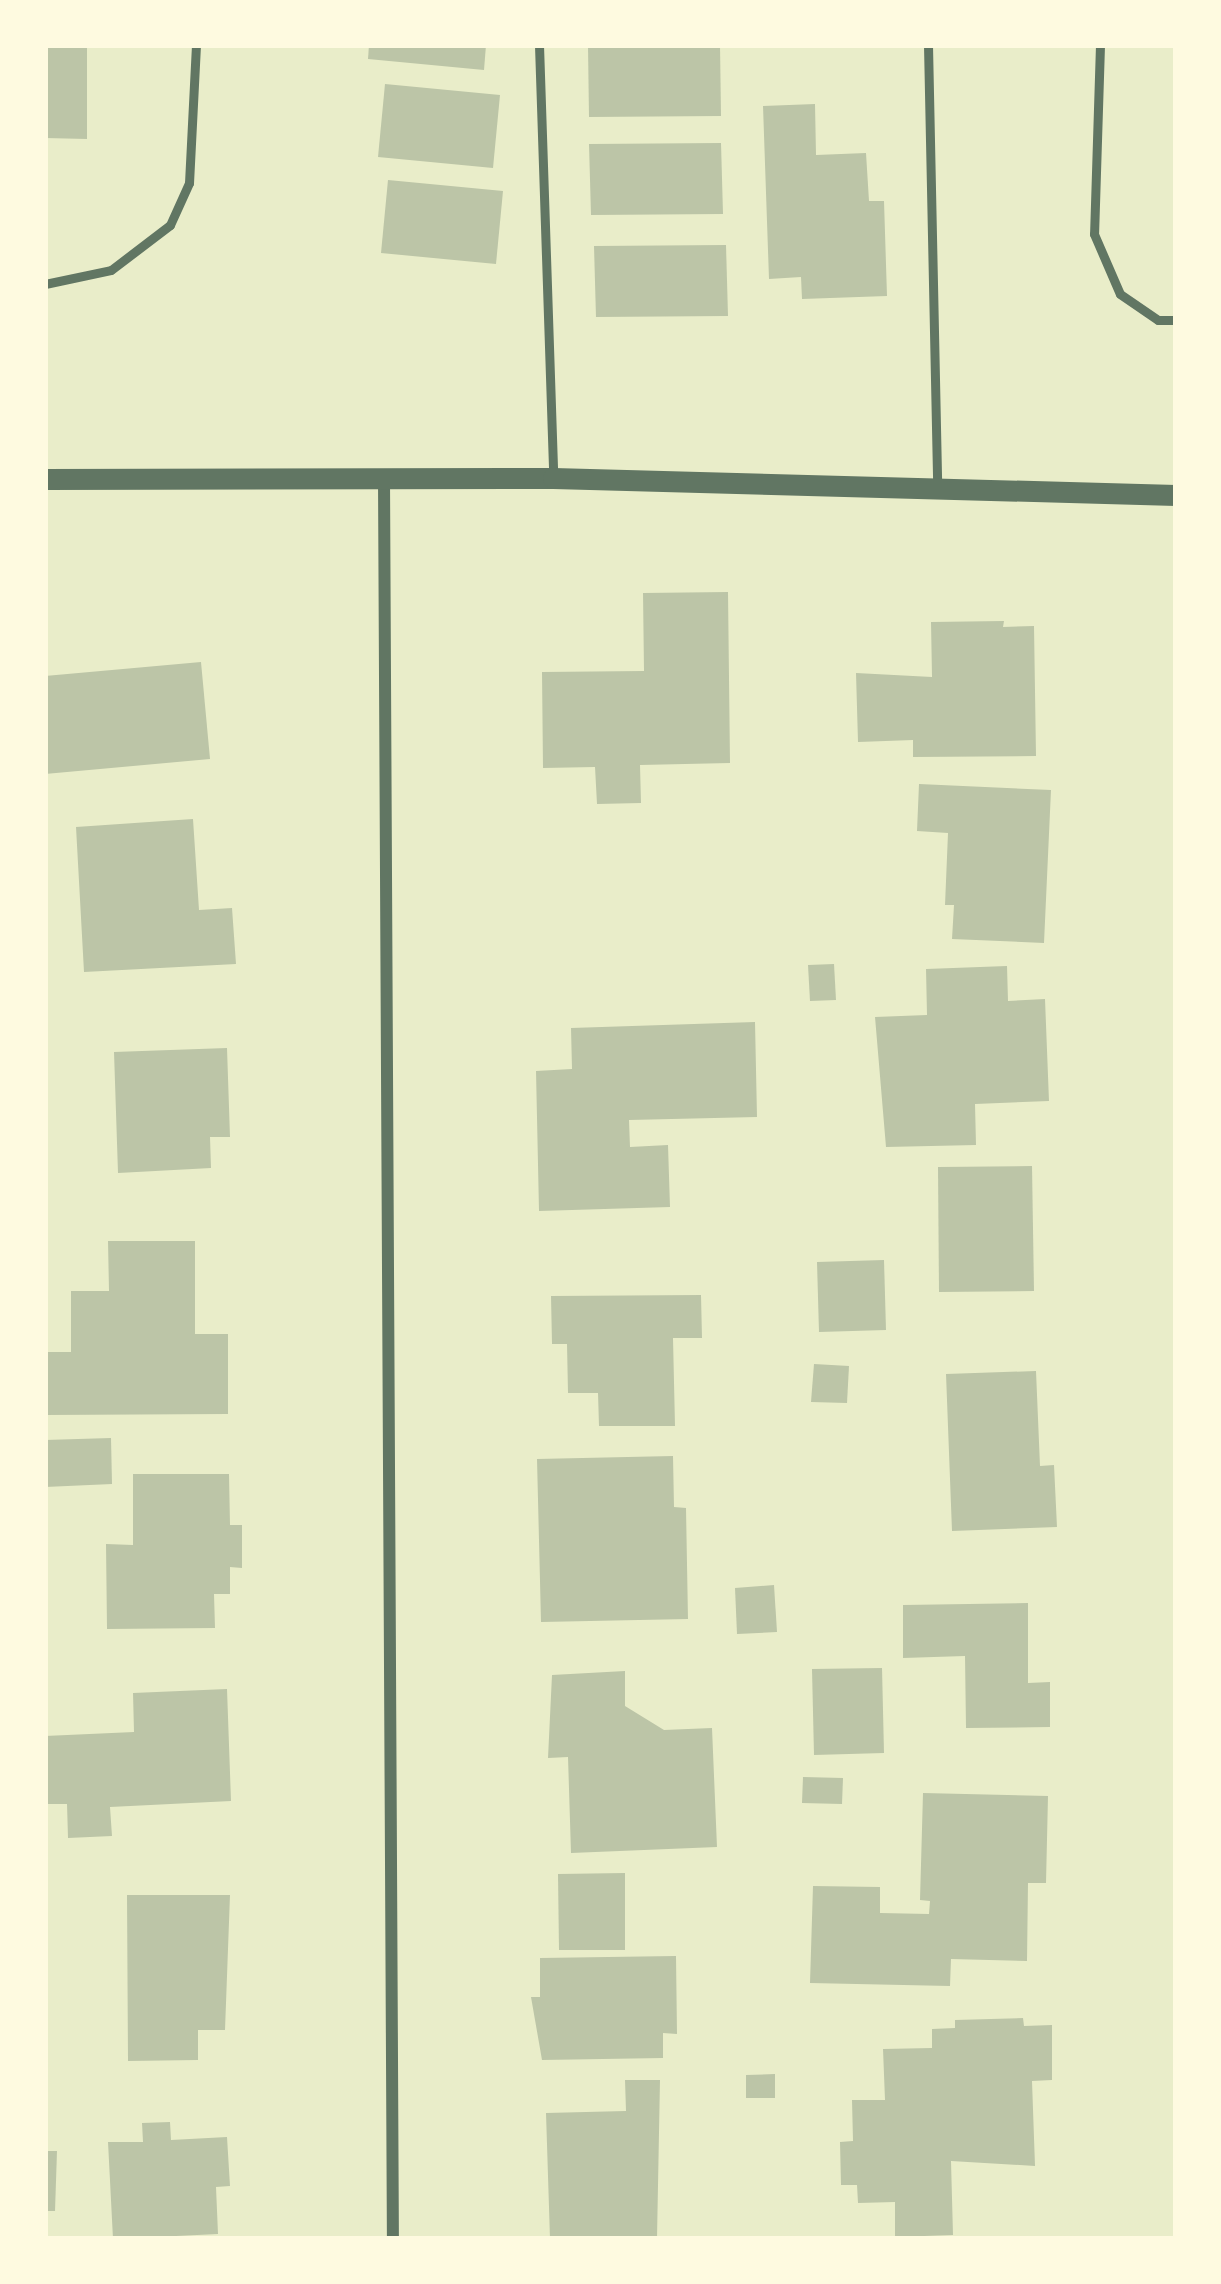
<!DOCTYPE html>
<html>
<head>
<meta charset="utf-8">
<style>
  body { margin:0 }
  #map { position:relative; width:1221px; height:2284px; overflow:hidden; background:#e9edc9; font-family:"Golos Text",sans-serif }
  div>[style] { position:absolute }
  .building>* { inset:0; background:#bcc5a7 }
  .service>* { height:9px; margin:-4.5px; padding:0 4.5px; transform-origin:4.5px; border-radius:4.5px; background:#617663 }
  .minor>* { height:12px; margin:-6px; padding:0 6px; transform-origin:6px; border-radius:6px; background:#617663 }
  .tertiary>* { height:21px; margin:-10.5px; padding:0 10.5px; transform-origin:10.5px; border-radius:10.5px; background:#617663 }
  span { translate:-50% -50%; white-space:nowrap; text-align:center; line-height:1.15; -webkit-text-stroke:9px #fefae0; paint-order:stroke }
  .frame { position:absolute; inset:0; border:48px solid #fefae0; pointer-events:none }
</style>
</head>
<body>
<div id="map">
  <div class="building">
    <i style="clip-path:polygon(45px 45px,87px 45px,87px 139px,45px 138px)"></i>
    <i style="clip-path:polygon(369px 45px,486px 45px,484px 70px,368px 59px)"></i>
    <i style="clip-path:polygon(720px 45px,721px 116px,589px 117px,588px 46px)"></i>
    <i style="clip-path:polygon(385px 84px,500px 95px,493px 168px,378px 157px)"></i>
    <i style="clip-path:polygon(815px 104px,816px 155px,866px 153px,869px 201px,884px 201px,887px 296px,802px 299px,801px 277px,769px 279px,763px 106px)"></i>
    <i style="clip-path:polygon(721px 143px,723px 214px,591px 215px,589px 144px)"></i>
    <i style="clip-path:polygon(388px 180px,503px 191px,496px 264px,381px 253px)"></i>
    <i style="clip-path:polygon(726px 245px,728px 316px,596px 317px,594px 246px)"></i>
    <i style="clip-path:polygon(728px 592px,730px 763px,640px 765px,641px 803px,597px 804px,595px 767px,543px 768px,542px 672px,644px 671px,643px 593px)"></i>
    <i style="clip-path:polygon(1004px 621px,1003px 627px,1034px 626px,1036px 756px,913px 757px,913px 740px,858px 742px,856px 673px,932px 677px,931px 622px)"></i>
    <i style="clip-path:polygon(201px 662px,210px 759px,45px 774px,45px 676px)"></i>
    <i style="clip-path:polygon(919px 784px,1051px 790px,1044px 943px,952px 939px,954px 905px,945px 905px,948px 833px,917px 831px)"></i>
    <i style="clip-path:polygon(193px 819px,199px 910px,232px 908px,236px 964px,84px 972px,76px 827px)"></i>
    <i style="clip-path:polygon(834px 964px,836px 1000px,810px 1001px,808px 965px)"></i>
    <i style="clip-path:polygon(1007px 966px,1008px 1001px,1045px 999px,1049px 1101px,975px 1104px,976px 1145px,886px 1147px,875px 1017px,927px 1015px,926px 969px)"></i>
    <i style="clip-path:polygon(755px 1022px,757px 1117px,629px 1120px,630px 1147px,668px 1145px,670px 1207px,539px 1211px,536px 1071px,572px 1069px,571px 1028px)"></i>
    <i style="clip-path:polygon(227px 1048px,230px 1137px,210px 1137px,211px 1168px,118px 1173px,114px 1052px)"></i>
    <i style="clip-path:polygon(1032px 1166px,1034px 1291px,939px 1292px,938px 1167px)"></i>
    <i style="clip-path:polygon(108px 1241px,195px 1241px,195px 1334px,228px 1334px,228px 1414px,45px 1415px,45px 1352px,71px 1352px,71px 1291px,109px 1291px)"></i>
    <i style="clip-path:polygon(884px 1260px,886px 1330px,819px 1332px,817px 1262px)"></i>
    <i style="clip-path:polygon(701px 1295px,702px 1338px,673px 1338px,675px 1426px,599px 1426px,598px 1393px,568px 1393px,567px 1344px,552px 1344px,551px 1296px)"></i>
    <i style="clip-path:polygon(814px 1364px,849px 1366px,847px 1403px,811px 1402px)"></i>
    <i style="clip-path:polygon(1036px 1371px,1040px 1466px,1054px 1465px,1057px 1527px,952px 1531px,946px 1374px)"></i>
    <i style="clip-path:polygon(111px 1438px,112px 1484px,45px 1487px,45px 1440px)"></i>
    <i style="clip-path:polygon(673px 1456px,674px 1507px,686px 1508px,688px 1619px,541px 1622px,537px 1459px)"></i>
    <i style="clip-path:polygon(133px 1474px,229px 1474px,230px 1525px,242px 1525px,242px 1568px,230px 1567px,230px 1594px,214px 1594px,215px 1628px,107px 1629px,106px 1544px,133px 1545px)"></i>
    <i style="clip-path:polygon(774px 1585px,777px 1632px,737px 1634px,735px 1588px)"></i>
    <i style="clip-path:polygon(1028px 1603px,1028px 1683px,1050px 1682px,1050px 1727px,966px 1728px,965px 1656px,903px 1658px,903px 1605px)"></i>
    <i style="clip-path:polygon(882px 1668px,884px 1753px,814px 1755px,812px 1669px)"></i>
    <i style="clip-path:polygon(625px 1671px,625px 1706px,664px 1730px,712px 1728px,717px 1847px,571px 1853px,568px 1757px,548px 1758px,552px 1675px)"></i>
    <i style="clip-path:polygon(227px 1689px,231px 1801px,110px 1807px,112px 1836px,68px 1838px,67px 1804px,45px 1804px,45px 1736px,134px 1732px,133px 1693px)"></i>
    <i style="clip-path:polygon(803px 1777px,843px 1778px,842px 1804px,802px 1803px)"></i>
    <i style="clip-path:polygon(923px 1793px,1048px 1796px,1046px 1883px,1028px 1883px,1027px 1961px,951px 1959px,950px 1986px,810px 1983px,813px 1886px,880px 1887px,880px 1913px,929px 1914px,930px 1901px,920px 1900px)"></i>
    <i style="clip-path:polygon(625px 1873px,625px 1950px,559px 1950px,558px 1874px)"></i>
    <i style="clip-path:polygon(127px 1895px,230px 1895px,225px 2030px,198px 2030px,198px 2060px,128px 2061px)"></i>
    <i style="clip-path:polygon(676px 1956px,677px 2034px,663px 2033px,663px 2058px,542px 2060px,531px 1997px,540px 1997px,540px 1958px)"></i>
    <i style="clip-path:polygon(1023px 2018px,1024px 2026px,1052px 2025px,1052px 2080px,1032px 2081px,1035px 2166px,951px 2161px,953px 2235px,895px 2237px,895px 2202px,858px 2203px,857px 2185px,841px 2185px,840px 2142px,853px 2141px,852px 2100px,885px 2100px,883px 2049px,932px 2048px,932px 2029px,955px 2028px,955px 2020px)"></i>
    <i style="clip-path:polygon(775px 2074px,775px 2098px,746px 2098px,746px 2075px)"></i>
    <i style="clip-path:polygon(625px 2080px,660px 2080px,657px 2238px,550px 2239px,546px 2113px,626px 2111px)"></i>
    <i style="clip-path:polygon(170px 2122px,171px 2140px,227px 2137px,230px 2186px,216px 2187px,218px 2234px,113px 2239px,108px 2142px,143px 2142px,142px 2123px)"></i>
    <i style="clip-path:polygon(45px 2151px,57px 2151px,55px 2211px,45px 2211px)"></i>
  </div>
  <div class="service">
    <i style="left:539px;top:45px;width:433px;rotate:88.1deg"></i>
    <i style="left:928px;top:45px;width:443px;rotate:88.8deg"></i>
    <i style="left:1100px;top:45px;width:189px;rotate:91.8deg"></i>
    <i style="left:1094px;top:234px;width:65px;rotate:66.6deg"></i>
    <i style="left:1120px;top:294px;width:46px;rotate:34.4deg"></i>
    <i style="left:1158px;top:320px;width:18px"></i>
    <i style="left:45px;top:284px;width:67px;rotate:-12deg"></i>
    <i style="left:111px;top:270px;width:74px;rotate:-37.3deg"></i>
    <i style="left:170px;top:225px;width:46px;rotate:-65.7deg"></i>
    <i style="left:189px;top:183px;width:138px;rotate:-87.1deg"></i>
  </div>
  <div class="minor">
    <i style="left:384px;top:479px;width:1760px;rotate:89.71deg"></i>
  </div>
  <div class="tertiary">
    <i style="left:45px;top:479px;width:508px;rotate:-0.11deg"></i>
    <i style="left:553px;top:478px;width:623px;rotate:1.56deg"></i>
  </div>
  <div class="frame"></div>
</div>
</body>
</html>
